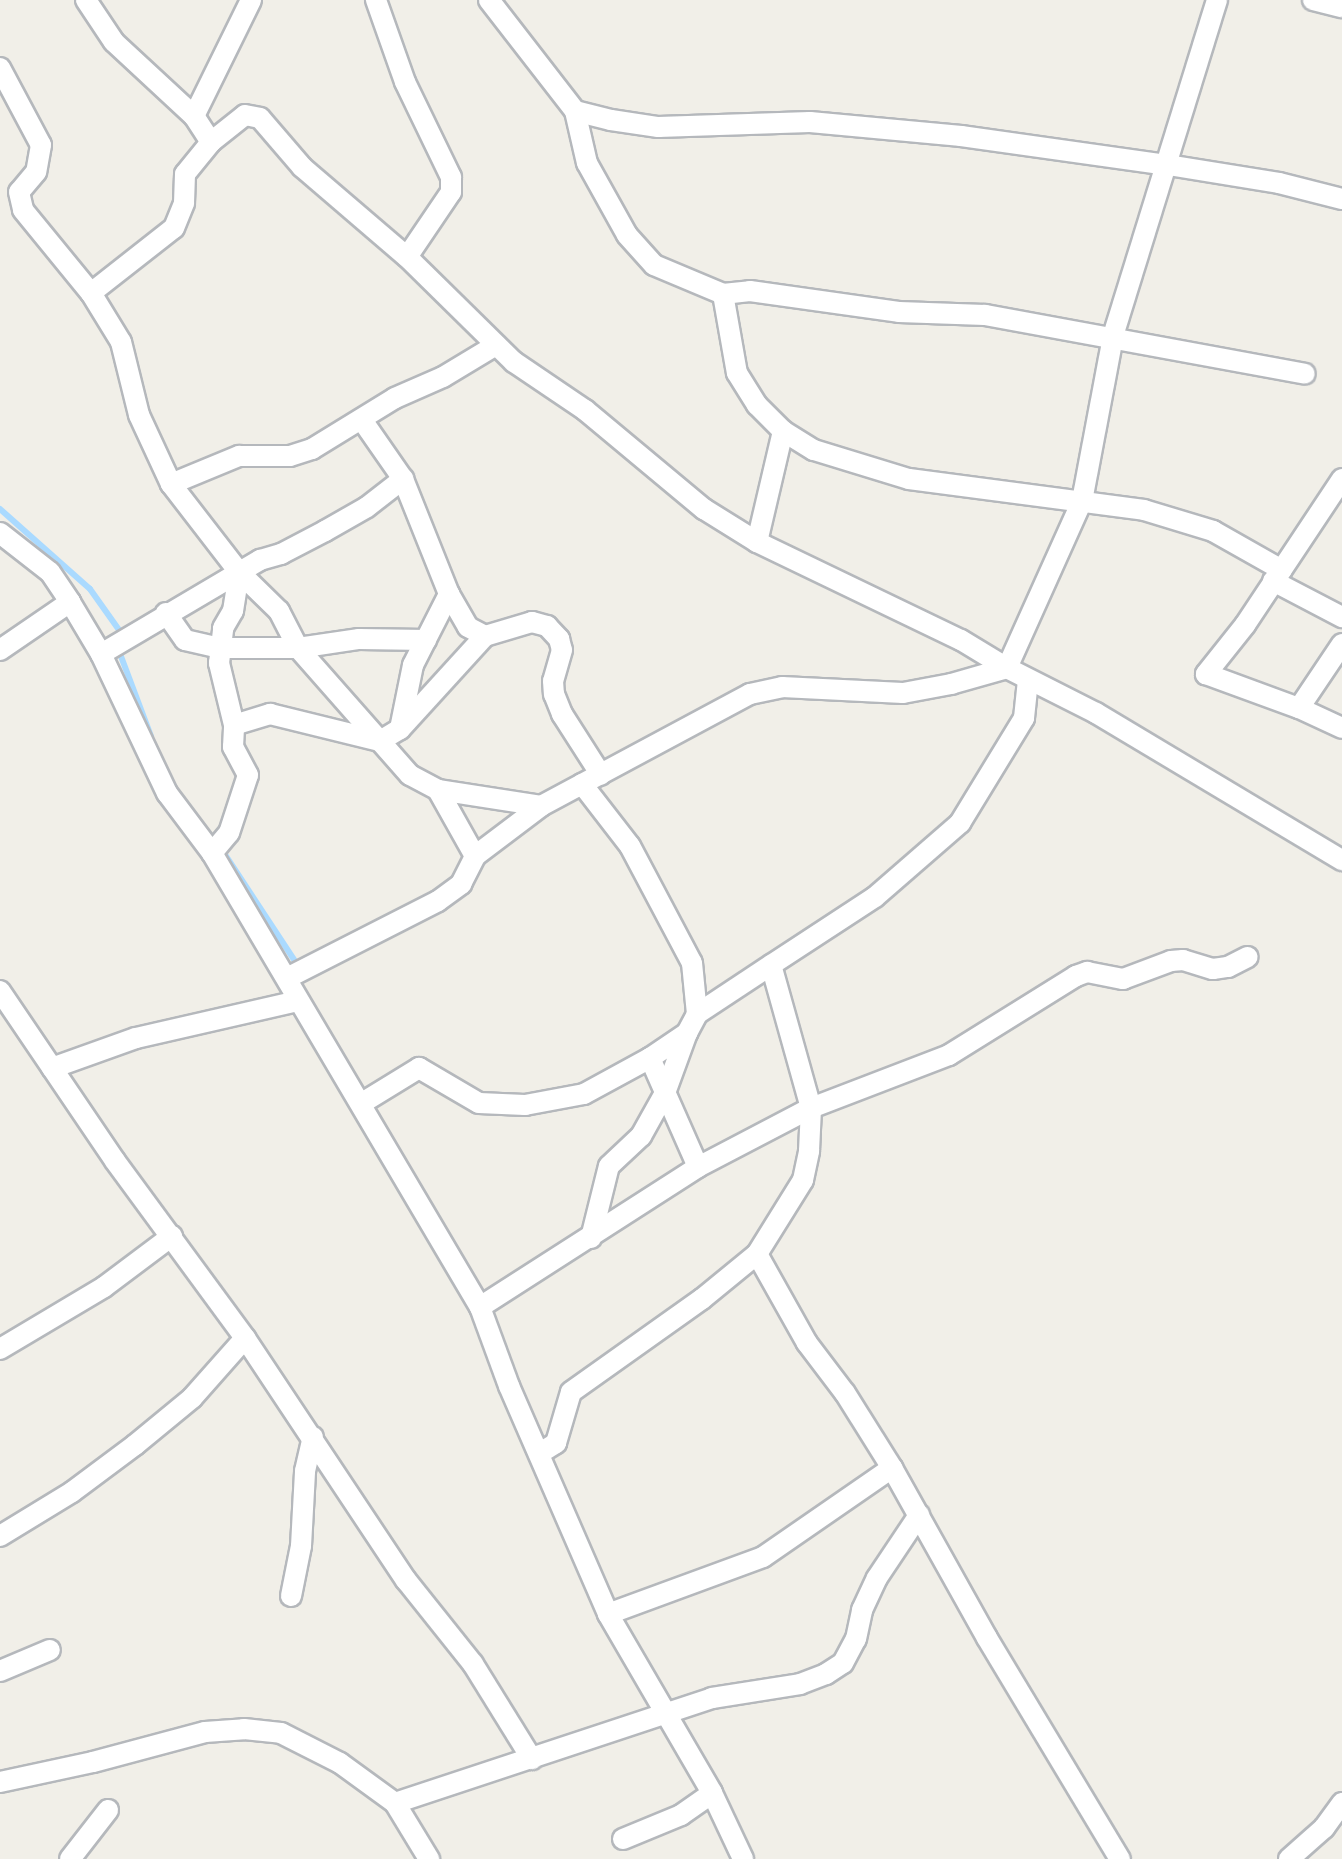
<!DOCTYPE html>
<html>
<head>
<meta charset="utf-8">
<style>
  body { margin:0 }
  #map { position:relative; width:1342px; height:1859px; overflow:hidden; background:#f1efe8; font-family:Karla,sans-serif }
  div>[style] { position:absolute }
  .stream>* { height:6px; margin:-3px; padding:0 3px; transform-origin:3px; border-radius:3px; background:#aadaff }
  .roads { filter:drop-shadow(2px 0 #b5b8bc) drop-shadow(-2px 0 #b5b8bc) drop-shadow(0 2px #b5b8bc) drop-shadow(0 -2px #b5b8bc) }
  .minor>* { height:20px; margin:-10px; padding:0 10px; transform-origin:10px; border-radius:10px; background:#fff }
  span { translate:-50% -50%; white-space:nowrap; text-align:center; line-height:1.15; -webkit-text-stroke:7px #fff; paint-order:stroke }
</style>
</head>
<body>
<div id="map">
  <div class="stream">
    <i style="left:0;top:509px;width:120px;rotate:41.6deg"></i>
    <i style="left:90px;top:589px;width:50px;rotate:54.7deg"></i>
    <i style="left:119px;top:651px;width:91px;rotate:69.4deg"></i>
    <i style="left:220px;top:847px;width:140px;rotate:56.7deg"></i>
  </div>
  <div class="roads">
    <div class="minor">
      <i style="left:86px;top:0;width:50px;rotate:56.3deg"></i>
      <i style="left:114px;top:42px;width:109px;rotate:42.8deg"></i>
      <i style="left:194px;top:116px;width:31px;rotate:57deg"></i>
      <i style="left:376px;top:0;width:87px;rotate:70.5deg"></i>
      <i style="left:405px;top:82px;width:106px;rotate:64.2deg"></i>
      <i style="left:451px;top:177px;width:15px;rotate:90deg"></i>
      <i style="left:451px;top:192px;width:78px;rotate:124.1deg"></i>
      <i style="left:489px;top:0;width:140px;rotate:52.2deg"></i>
      <i style="left:575px;top:111px;width:37px;rotate:14deg"></i>
      <i style="left:611px;top:120px;width:48px;rotate:8.5deg"></i>
      <i style="left:658px;top:127px;width:152px;rotate:-1.9deg"></i>
      <i style="left:810px;top:122px;width:152px;rotate:5.3deg"></i>
      <i style="left:961px;top:136px;width:209px;rotate:8deg"></i>
      <i style="left:1168px;top:165px;width:112px;rotate:9.2deg"></i>
      <i style="left:1279px;top:183px;width:65px;rotate:14.3deg"></i>
      <i style="left:1217px;top:0;width:353px;rotate:107.2deg"></i>
      <i style="left:1113px;top:337px;width:167px;rotate:100.7deg"></i>
      <i style="left:1082px;top:501px;width:183px;rotate:114.2deg"></i>
      <i style="left:1007px;top:668px;width:100px;rotate:26.8deg"></i>
      <i style="left:1096px;top:713px;width:287px;rotate:30.9deg"></i>
      <i style="left:1313px;top:0;width:30px;rotate:14deg"></i>
      <i style="left:0;top:68px;width:87px;rotate:62deg"></i>
      <i style="left:41px;top:145px;width:27px;rotate:100deg"></i>
      <i style="left:36px;top:172px;width:26px;rotate:130deg"></i>
      <i style="left:19px;top:192px;width:18px;rotate:77deg"></i>
      <i style="left:23px;top:210px;width:107px;rotate:50.7deg"></i>
      <i style="left:91px;top:293px;width:57px;rotate:58.5deg"></i>
      <i style="left:121px;top:342px;width:75px;rotate:76.1deg"></i>
      <i style="left:139px;top:415px;width:76px;rotate:65.1deg"></i>
      <i style="left:171px;top:484px;width:111px;rotate:52.3deg"></i>
      <i style="left:239px;top:572px;width:56px;rotate:44.3deg"></i>
      <i style="left:279px;top:611px;width:42px;rotate:62.8deg"></i>
      <i style="left:298px;top:648px;width:169px;rotate:48.6deg"></i>
      <i style="left:410px;top:775px;width:32px;rotate:28deg"></i>
      <i style="left:438px;top:790px;width:104px;rotate:8.8deg"></i>
      <i style="left:575px;top:111px;width:53px;rotate:77deg"></i>
      <i style="left:587px;top:163px;width:82px;rotate:60.9deg"></i>
      <i style="left:627px;top:235px;width:40px;rotate:48deg"></i>
      <i style="left:654px;top:265px;width:75px;rotate:22.8deg"></i>
      <i style="left:723px;top:294px;width:80px;rotate:80deg"></i>
      <i style="left:737px;top:373px;width:38px;rotate:58deg"></i>
      <i style="left:757px;top:405px;width:37px;rotate:45deg"></i>
      <i style="left:783px;top:431px;width:36px;rotate:32deg"></i>
      <i style="left:814px;top:450px;width:99px;rotate:17deg"></i>
      <i style="left:909px;top:479px;width:237px;rotate:7.5deg"></i>
      <i style="left:1144px;top:510px;width:72px;rotate:16.9deg"></i>
      <i style="left:1213px;top:531px;width:79px;rotate:29.5deg"></i>
      <i style="left:194px;top:116px;width:129px;rotate:-63.8deg"></i>
      <i style="left:91px;top:293px;width:105px;rotate:-38.1deg"></i>
      <i style="left:174px;top:228px;width:27px;rotate:-68deg"></i>
      <i style="left:184px;top:203px;width:29px;rotate:-88deg"></i>
      <i style="left:185px;top:174px;width:41px;rotate:-50.9deg"></i>
      <i style="left:211px;top:142px;width:43px;rotate:-38.5deg"></i>
      <i style="left:245px;top:115px;width:15px;rotate:11deg"></i>
      <i style="left:260px;top:118px;width:65px;rotate:49.4deg"></i>
      <i style="left:302px;top:167px;width:138px;rotate:40.6deg"></i>
      <i style="left:407px;top:257px;width:150px;rotate:44.5deg"></i>
      <i style="left:514px;top:362px;width:86px;rotate:34.1deg"></i>
      <i style="left:585px;top:410px;width:155px;rotate:39.8deg"></i>
      <i style="left:704px;top:509px;width:62px;rotate:31.9deg"></i>
      <i style="left:757px;top:542px;width:226px;rotate:25.7deg"></i>
      <i style="left:961px;top:640px;width:54px;rotate:31.3deg"></i>
      <i style="left:723px;top:294px;width:27px;rotate:-6deg"></i>
      <i style="left:750px;top:291px;width:150px;rotate:8deg"></i>
      <i style="left:899px;top:312px;width:86px;rotate:2deg"></i>
      <i style="left:985px;top:315px;width:325px;rotate:10.4deg"></i>
      <i style="left:362px;top:420px;width:72px;rotate:55.2deg"></i>
      <i style="left:403px;top:479px;width:124px;rotate:68.2deg"></i>
      <i style="left:449px;top:594px;width:38px;rotate:60deg"></i>
      <i style="left:468px;top:627px;width:19px;rotate:28deg"></i>
      <i style="left:485px;top:636px;width:49px;rotate:-16.6deg"></i>
      <i style="left:532px;top:622px;width:16px;rotate:15deg"></i>
      <i style="left:547px;top:626px;width:18px;rotate:47deg"></i>
      <i style="left:559px;top:639px;width:11px;rotate:75deg"></i>
      <i style="left:562px;top:650px;width:32px;rotate:106deg"></i>
      <i style="left:553px;top:681px;width:13px;rotate:86deg"></i>
      <i style="left:554px;top:694px;width:22px;rotate:68deg"></i>
      <i style="left:562px;top:714px;width:72px;rotate:57.4deg"></i>
      <i style="left:1342px;top:479px;width:175px;rotate:123.6deg"></i>
      <i style="left:1245px;top:625px;width:63px;rotate:128.5deg"></i>
      <i style="left:1206px;top:674px;width:99px;rotate:20.1deg"></i>
      <i style="left:1299px;top:708px;width:47px;rotate:24.9deg"></i>
      <i style="left:171px;top:484px;width:74px;rotate:-22.4deg"></i>
      <i style="left:239px;top:456px;width:51px"></i>
      <i style="left:290px;top:456px;width:23px;rotate:-18deg"></i>
      <i style="left:312px;top:449px;width:97px;rotate:-31.6deg"></i>
      <i style="left:395px;top:398px;width:52px;rotate:-23.6deg"></i>
      <i style="left:443px;top:377px;width:62px;rotate:-31.1deg"></i>
      <i style="left:0;top:533px;width:63px;rotate:38deg"></i>
      <i style="left:50px;top:572px;width:36px;rotate:56deg"></i>
      <i style="left:70px;top:602px;width:61px;rotate:59.2deg"></i>
      <i style="left:101px;top:654px;width:154px;rotate:64.6deg"></i>
      <i style="left:167px;top:793px;width:75px;rotate:53.1deg"></i>
      <i style="left:212px;top:853px;width:527px;rotate:59.45deg"></i>
      <i style="left:480px;top:1307px;width:84px;rotate:69.8deg"></i>
      <i style="left:509px;top:1386px;width:249px;rotate:66.5deg"></i>
      <i style="left:608px;top:1614px;width:207px;rotate:59.8deg"></i>
      <i style="left:712px;top:1793px;width:73px;rotate:64.8deg"></i>
      <i style="left:757px;top:542px;width:114px;rotate:-76.8deg"></i>
      <i style="left:1273px;top:581px;width:78px;rotate:27.6deg"></i>
      <i style="left:166px;top:613px;width:33px;rotate:55deg"></i>
      <i style="left:185px;top:640px;width:37px;rotate:13deg"></i>
      <i style="left:221px;top:648px;width:77px"></i>
      <i style="left:298px;top:648px;width:62px;rotate:-8.4deg"></i>
      <i style="left:359px;top:639px;width:67px;rotate:0.9deg"></i>
      <i style="left:0;top:650px;width:85px;rotate:-34.4deg"></i>
      <i style="left:101px;top:654px;width:185px;rotate:-30.6deg"></i>
      <i style="left:260px;top:560px;width:22px;rotate:-16deg"></i>
      <i style="left:281px;top:554px;width:50px;rotate:-27.6deg"></i>
      <i style="left:325px;top:531px;width:48px;rotate:-29.7deg"></i>
      <i style="left:367px;top:507px;width:46px;rotate:-37.9deg"></i>
      <i style="left:1299px;top:708px;width:77px;rotate:-56.1deg"></i>
      <i style="left:234px;top:725px;width:64px;rotate:-103.6deg"></i>
      <i style="left:219px;top:663px;width:35px;rotate:-83deg"></i>
      <i style="left:223px;top:628px;width:20px;rotate:-60deg"></i>
      <i style="left:233px;top:611px;width:39px;rotate:-81deg"></i>
      <i style="left:400px;top:729px;width:65px;rotate:-78.5deg"></i>
      <i style="left:413px;top:665px;width:80px;rotate:-63.1deg"></i>
      <i style="left:582px;top:784px;width:78px;rotate:52.3deg"></i>
      <i style="left:630px;top:846px;width:132px;rotate:62.1deg"></i>
      <i style="left:692px;top:963px;width:51px;rotate:84.4deg"></i>
      <i style="left:438px;top:790px;width:76px;rotate:60.7deg"></i>
      <i style="left:212px;top:853px;width:26px;rotate:-50deg"></i>
      <i style="left:229px;top:833px;width:61px;rotate:-71.9deg"></i>
      <i style="left:248px;top:775px;width:32px;rotate:-118deg"></i>
      <i style="left:233px;top:747px;width:22px;rotate:-87deg"></i>
      <i style="left:234px;top:725px;width:38px;rotate:-17deg"></i>
      <i style="left:270px;top:714px;width:113px;rotate:13.8deg"></i>
      <i style="left:380px;top:741px;width:23px;rotate:-31deg"></i>
      <i style="left:400px;top:729px;width:126px;rotate:-47.6deg"></i>
      <i style="left:287px;top:978px;width:169px;rotate:-27deg"></i>
      <i style="left:438px;top:901px;width:29px;rotate:-36deg"></i>
      <i style="left:461px;top:884px;width:31px;rotate:-63deg"></i>
      <i style="left:475px;top:856px;width:83px;rotate:-37.1deg"></i>
      <i style="left:541px;top:806px;width:237px;rotate:-28.2deg"></i>
      <i style="left:750px;top:694px;width:33px;rotate:-12deg"></i>
      <i style="left:782px;top:687px;width:121px;rotate:2.8deg"></i>
      <i style="left:903px;top:693px;width:49px;rotate:-10.6deg"></i>
      <i style="left:951px;top:684px;width:58px;rotate:-15.9deg"></i>
      <i style="left:0;top:991px;width:205px;rotate:55.9deg"></i>
      <i style="left:115px;top:1161px;width:220px;rotate:53.7deg"></i>
      <i style="left:245px;top:1338px;width:291px;rotate:56.4deg"></i>
      <i style="left:406px;top:1580px;width:107px;rotate:51.4deg"></i>
      <i style="left:473px;top:1664px;width:112px;rotate:58.2deg"></i>
      <i style="left:650px;top:1058px;width:119px;rotate:66.2deg"></i>
      <i style="left:52px;top:1068px;width:89px;rotate:-19.7deg"></i>
      <i style="left:136px;top:1038px;width:166px;rotate:-12.9deg"></i>
      <i style="left:362px;top:1103px;width:67px;rotate:-31.6deg"></i>
      <i style="left:419px;top:1068px;width:69px;rotate:30.3deg"></i>
      <i style="left:479px;top:1103px;width:46px;rotate:2.5deg"></i>
      <i style="left:525px;top:1105px;width:60px;rotate:-10.6deg"></i>
      <i style="left:584px;top:1094px;width:75px;rotate:-28.6deg"></i>
      <i style="left:650px;top:1058px;width:45px;rotate:-34deg"></i>
      <i style="left:687px;top:1033px;width:21px;rotate:-62deg"></i>
      <i style="left:697px;top:1014px;width:89px;rotate:-33.5deg"></i>
      <i style="left:591px;top:1238px;width:74px;rotate:-76deg"></i>
      <i style="left:609px;top:1166px;width:44px;rotate:-43.2deg"></i>
      <i style="left:641px;top:1136px;width:49px;rotate:-60.8deg"></i>
      <i style="left:665px;top:1093px;width:64px;rotate:-69.9deg"></i>
      <i style="left:757px;top:1254px;width:102px;rotate:60.7deg"></i>
      <i style="left:807px;top:1343px;width:63px;rotate:52.8deg"></i>
      <i style="left:845px;top:1393px;width:89px;rotate:57.9deg"></i>
      <i style="left:892px;top:1468px;width:195px;rotate:60.8deg"></i>
      <i style="left:987px;top:1638px;width:258px;rotate:59deg"></i>
      <i style="left:480px;top:1307px;width:259px;rotate:-32.7deg"></i>
      <i style="left:698px;top:1167px;width:127px;rotate:-27.6deg"></i>
      <i style="left:811px;top:1108px;width:148px;rotate:-21deg"></i>
      <i style="left:949px;top:1055px;width:150px;rotate:-31.9deg"></i>
      <i style="left:1076px;top:976px;width:12px;rotate:-20deg"></i>
      <i style="left:1087px;top:972px;width:37px;rotate:11deg"></i>
      <i style="left:1123px;top:979px;width:51px;rotate:-20.6deg"></i>
      <i style="left:1171px;top:961px;width:12px;rotate:-5deg"></i>
      <i style="left:1183px;top:960px;width:31px;rotate:17deg"></i>
      <i style="left:1213px;top:969px;width:15px;rotate:-8deg"></i>
      <i style="left:1228px;top:967px;width:22px;rotate:-27deg"></i>
      <i style="left:0;top:1349px;width:121px;rotate:-30.8deg"></i>
      <i style="left:104px;top:1287px;width:85px;rotate:-36.9deg"></i>
      <i style="left:540px;top:1453px;width:19px;rotate:-32deg"></i>
      <i style="left:556px;top:1443px;width:53px;rotate:-73.6deg"></i>
      <i style="left:571px;top:1392px;width:161px;rotate:-35.4deg"></i>
      <i style="left:702px;top:1299px;width:71px;rotate:-39.3deg"></i>
      <i style="left:757px;top:1254px;width:87px;rotate:-58.1deg"></i>
      <i style="left:803px;top:1180px;width:30px;rotate:-78deg"></i>
      <i style="left:809px;top:1151px;width:43px;rotate:-87.3deg"></i>
      <i style="left:811px;top:1108px;width:148px;rotate:-105.6deg"></i>
      <i style="left:771px;top:965px;width:124px;rotate:-33.2deg"></i>
      <i style="left:875px;top:897px;width:113px;rotate:-41deg"></i>
      <i style="left:960px;top:823px;width:123px;rotate:-58.6deg"></i>
      <i style="left:1024px;top:718px;width:37px;rotate:-84deg"></i>
      <i style="left:0;top:1536px;width:84px;rotate:-31.4deg"></i>
      <i style="left:72px;top:1492px;width:79px;rotate:-36.7deg"></i>
      <i style="left:135px;top:1445px;width:74px;rotate:-39.5deg"></i>
      <i style="left:192px;top:1398px;width:80px;rotate:-48.5deg"></i>
      <i style="left:291px;top:1596px;width:51px;rotate:-78.7deg"></i>
      <i style="left:301px;top:1546px;width:75px;rotate:-86.9deg"></i>
      <i style="left:305px;top:1471px;width:35px;rotate:-77deg"></i>
      <i style="left:608px;top:1614px;width:165px;rotate:-20.2deg"></i>
      <i style="left:763px;top:1557px;width:157px;rotate:-34.6deg"></i>
      <i style="left:0;top:1671px;width:54px;rotate:-22.8deg"></i>
      <i style="left:0;top:1782px;width:95px;rotate:-12.1deg"></i>
      <i style="left:93px;top:1762px;width:116px;rotate:-15deg"></i>
      <i style="left:205px;top:1732px;width:39px;rotate:-4deg"></i>
      <i style="left:244px;top:1729px;width:37px;rotate:6deg"></i>
      <i style="left:281px;top:1733px;width:66px;rotate:27deg"></i>
      <i style="left:340px;top:1763px;width:68px;rotate:36deg"></i>
      <i style="left:395px;top:1803px;width:334px;rotate:-18.3deg"></i>
      <i style="left:712px;top:1698px;width:89px;rotate:-9deg"></i>
      <i style="left:800px;top:1684px;width:28px;rotate:-21deg"></i>
      <i style="left:826px;top:1674px;width:20px;rotate:-33deg"></i>
      <i style="left:843px;top:1663px;width:27px;rotate:-62deg"></i>
      <i style="left:856px;top:1639px;width:30px;rotate:-78deg"></i>
      <i style="left:862px;top:1610px;width:35px;rotate:-65deg"></i>
      <i style="left:877px;top:1578px;width:76px;rotate:-56.3deg"></i>
      <i style="left:395px;top:1803px;width:66px;rotate:58.7deg"></i>
      <i style="left:623px;top:1839px;width:63px;rotate:-22.5deg"></i>
      <i style="left:681px;top:1815px;width:38px;rotate:-35deg"></i>
      <i style="left:70px;top:1859px;width:62px;rotate:-52.2deg"></i>
      <i style="left:1289px;top:1859px;width:47px;rotate:-41.5deg"></i>
      <i style="left:1324px;top:1828px;width:31px;rotate:-54deg"></i>
    </div>
  </div>
</div>
</body>
</html>
